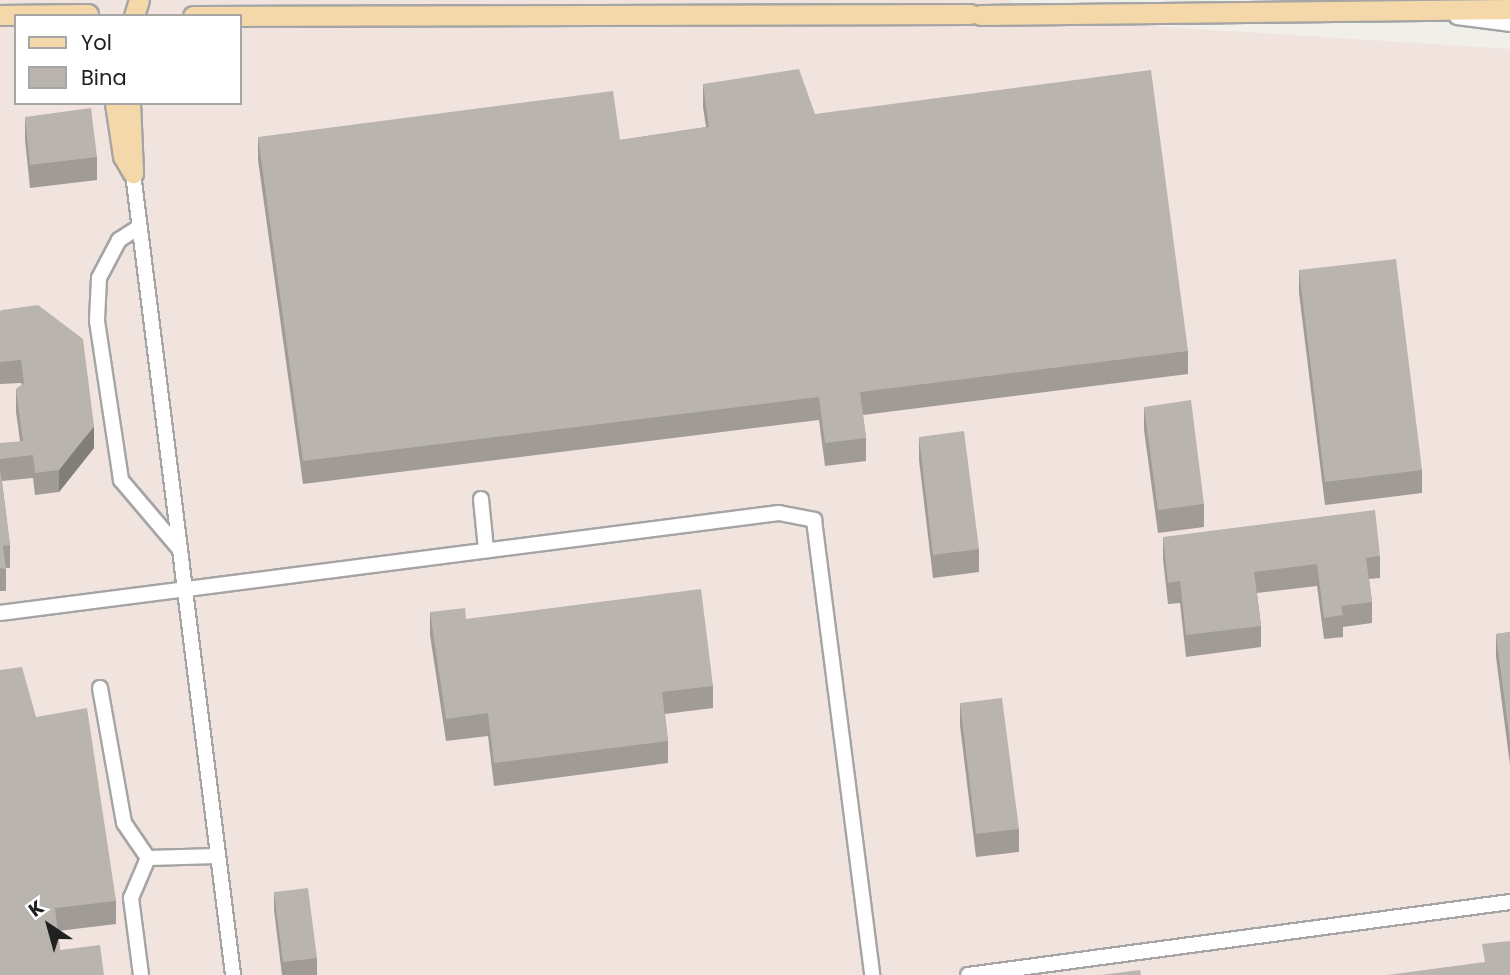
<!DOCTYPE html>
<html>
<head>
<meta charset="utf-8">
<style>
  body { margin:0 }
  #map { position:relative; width:1510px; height:975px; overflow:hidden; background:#f1efe9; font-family:Poppins,sans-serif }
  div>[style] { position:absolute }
  .military>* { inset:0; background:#f1e4de }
  .roads { filter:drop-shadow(2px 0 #a5a5a5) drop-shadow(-2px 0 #a5a5a5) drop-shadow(0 2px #a5a5a5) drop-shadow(0 -2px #a5a5a5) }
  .minor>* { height:14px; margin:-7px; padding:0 7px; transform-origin:7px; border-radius:7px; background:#fff }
  .major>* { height:19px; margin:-9.5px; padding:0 9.5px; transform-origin:9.5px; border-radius:9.5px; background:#f5d8aa }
  .wall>* { inset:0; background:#a09b96 }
  .shaded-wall>* { inset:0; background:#827e7a }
  .building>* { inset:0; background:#bab4ae }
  span { translate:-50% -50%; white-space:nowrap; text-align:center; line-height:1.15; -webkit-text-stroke:6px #fff; paint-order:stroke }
  .legend { position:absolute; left:14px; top:14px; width:228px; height:91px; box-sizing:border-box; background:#fff; border:2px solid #a6a6a6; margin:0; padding:9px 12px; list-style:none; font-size:21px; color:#212121 }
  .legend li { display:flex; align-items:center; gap:14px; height:35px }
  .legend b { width:35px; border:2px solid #a6a6a6 }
  .north { position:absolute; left:14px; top:891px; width:70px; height:70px; -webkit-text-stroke:5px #fff; paint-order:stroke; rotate:324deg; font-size:19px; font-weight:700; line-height:28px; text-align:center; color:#212121 }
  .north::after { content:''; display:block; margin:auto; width:24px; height:32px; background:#212121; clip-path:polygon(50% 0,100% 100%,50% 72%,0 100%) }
</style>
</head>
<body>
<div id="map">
  <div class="military">
    <i style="clip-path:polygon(evenodd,0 0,1012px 0,1012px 17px,1510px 49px,1510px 975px,0 975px,0 0,16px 16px,240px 16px,240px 103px,16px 103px,16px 16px)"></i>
  </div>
  <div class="roads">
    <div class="minor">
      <i style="left:1457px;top:17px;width:53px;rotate:7.5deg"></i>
      <i style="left:133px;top:173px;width:808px;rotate:82.89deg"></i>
      <i style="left:139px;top:227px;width:24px;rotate:147deg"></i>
      <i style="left:119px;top:240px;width:43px;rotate:117.8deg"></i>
      <i style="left:99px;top:278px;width:43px;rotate:92.7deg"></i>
      <i style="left:97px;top:321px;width:161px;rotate:81.4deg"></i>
      <i style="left:121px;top:480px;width:87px;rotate:49.7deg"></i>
      <i style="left:481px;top:499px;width:50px;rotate:84.3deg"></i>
      <i style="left:0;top:613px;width:785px;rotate:-7.32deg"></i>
      <i style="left:779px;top:513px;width:36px;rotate:11deg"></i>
      <i style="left:814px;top:520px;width:459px;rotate:82.7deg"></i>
      <i style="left:100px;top:688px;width:137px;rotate:79.9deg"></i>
      <i style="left:124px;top:823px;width:42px;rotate:55.6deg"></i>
      <i style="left:148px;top:858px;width:69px;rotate:-1.7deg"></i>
      <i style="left:141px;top:975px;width:78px;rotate:-97.4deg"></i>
      <i style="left:131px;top:898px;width:43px;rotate:-67deg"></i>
      <i style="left:968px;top:975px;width:547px;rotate:-7.67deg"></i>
    </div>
    <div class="major">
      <i style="left:0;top:15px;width:88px;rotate:-0.7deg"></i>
      <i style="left:980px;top:15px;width:530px;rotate:-0.65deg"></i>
      <i style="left:134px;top:16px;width:17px;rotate:-73deg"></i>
      <i style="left:193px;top:16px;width:777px;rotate:-0.15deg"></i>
      <i style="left:115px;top:103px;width:54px;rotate:81.4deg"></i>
      <i style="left:123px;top:156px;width:20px;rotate:60deg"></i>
      <i style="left:130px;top:103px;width:70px;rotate:87.5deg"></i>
    </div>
  </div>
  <div class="wall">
    <i style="clip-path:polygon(703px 84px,815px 114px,1188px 351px,1188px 374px,863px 415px,866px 438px,866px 461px,825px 466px,819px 420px,303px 484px,258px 160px,258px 137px,620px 140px,706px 127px,703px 107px)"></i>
    <i style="clip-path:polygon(25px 117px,97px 157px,97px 180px,30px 188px,25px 140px)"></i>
    <i style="clip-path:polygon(1299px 270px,1422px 470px,1422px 493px,1325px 505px,1299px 293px)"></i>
    <i style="clip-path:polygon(0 311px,94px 448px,59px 492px,35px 495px,33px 478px,2px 481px,10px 545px,10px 568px,6px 568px,6px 591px,0 591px,0 459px,20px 441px,16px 412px,16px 389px,22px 385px,21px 383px,0 384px)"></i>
    <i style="clip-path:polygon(1144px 407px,1204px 504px,1204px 527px,1158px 533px,1144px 430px)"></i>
    <i style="clip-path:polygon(919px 437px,979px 549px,979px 572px,933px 578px,919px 460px)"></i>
    <i style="clip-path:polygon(1163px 537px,1380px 556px,1380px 578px,1369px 579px,1372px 602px,1372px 623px,1343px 627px,1343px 637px,1324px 639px,1317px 586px,1257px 593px,1261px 626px,1261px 647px,1186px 657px,1180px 603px,1168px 604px,1163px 559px)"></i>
    <i style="clip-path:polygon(430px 612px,713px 686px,713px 708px,665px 714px,668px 741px,668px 763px,494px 786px,488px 736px,446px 741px,430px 635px)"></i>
    <i style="clip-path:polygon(1510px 632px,1510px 765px,1496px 657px,1496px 634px)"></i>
    <i style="clip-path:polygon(960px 703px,1019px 829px,1019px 852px,976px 857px,960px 726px)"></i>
    <i style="clip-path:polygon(36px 717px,116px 901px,116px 924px,58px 931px,60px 950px,0 975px)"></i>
    <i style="clip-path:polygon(274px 892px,317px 958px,317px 975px,282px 975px,274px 910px)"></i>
  </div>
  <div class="shaded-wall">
    <i style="clip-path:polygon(94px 426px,94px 448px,59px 492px,59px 470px)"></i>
  </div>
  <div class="building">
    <i style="clip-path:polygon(799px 69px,815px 114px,1151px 70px,1188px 351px,860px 392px,866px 438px,825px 443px,819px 397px,303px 461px,258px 137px,613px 91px,620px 140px,709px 127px,703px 84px)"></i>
    <i style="clip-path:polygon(91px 108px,97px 157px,30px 165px,25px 117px)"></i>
    <i style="clip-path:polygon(1396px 259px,1422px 470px,1325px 482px,1299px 270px)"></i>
    <i style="clip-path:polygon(38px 305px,83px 339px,94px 426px,59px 470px,35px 473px,33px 455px,0 459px,0 443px,23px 441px,16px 389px,24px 383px,21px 360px,0 362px,0 311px,2px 310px)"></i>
    <i style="clip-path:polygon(1191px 400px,1204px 504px,1158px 510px,1144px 407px)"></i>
    <i style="clip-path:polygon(964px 431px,979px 549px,933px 555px,919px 437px)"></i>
    <i style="clip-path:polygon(0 468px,10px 545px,3px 546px,6px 569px,0 568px)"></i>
    <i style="clip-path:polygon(1375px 510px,1380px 556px,1366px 558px,1372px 602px,1341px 606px,1343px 615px,1324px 618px,1317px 564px,1254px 572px,1261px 626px,1186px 635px,1180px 581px,1168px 583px,1163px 537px)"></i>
    <i style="clip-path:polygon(701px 589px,713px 686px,662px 692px,668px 741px,494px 763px,488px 713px,446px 719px,430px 612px,465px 608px,466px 619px)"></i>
    <i style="clip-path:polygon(1510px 632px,1510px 742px,1496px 634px)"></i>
    <i style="clip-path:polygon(22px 667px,36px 717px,87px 708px,116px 901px,55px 908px,60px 950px,100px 945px,104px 975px,0 975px,0 670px)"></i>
    <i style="clip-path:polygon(1002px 698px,1019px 829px,976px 834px,960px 703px)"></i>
    <i style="clip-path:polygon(308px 888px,317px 958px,283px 962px,274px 892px)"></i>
    <i style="clip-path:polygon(1510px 941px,1510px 975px,1387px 975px,1485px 962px,1482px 944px)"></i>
    <i style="clip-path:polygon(1140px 970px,1141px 975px,1101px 975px)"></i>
  </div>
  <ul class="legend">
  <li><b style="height:9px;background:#f5d8aa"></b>Yol</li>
  <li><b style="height:19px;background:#bab4ae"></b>Bina</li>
  </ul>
  <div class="north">K</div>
</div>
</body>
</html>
